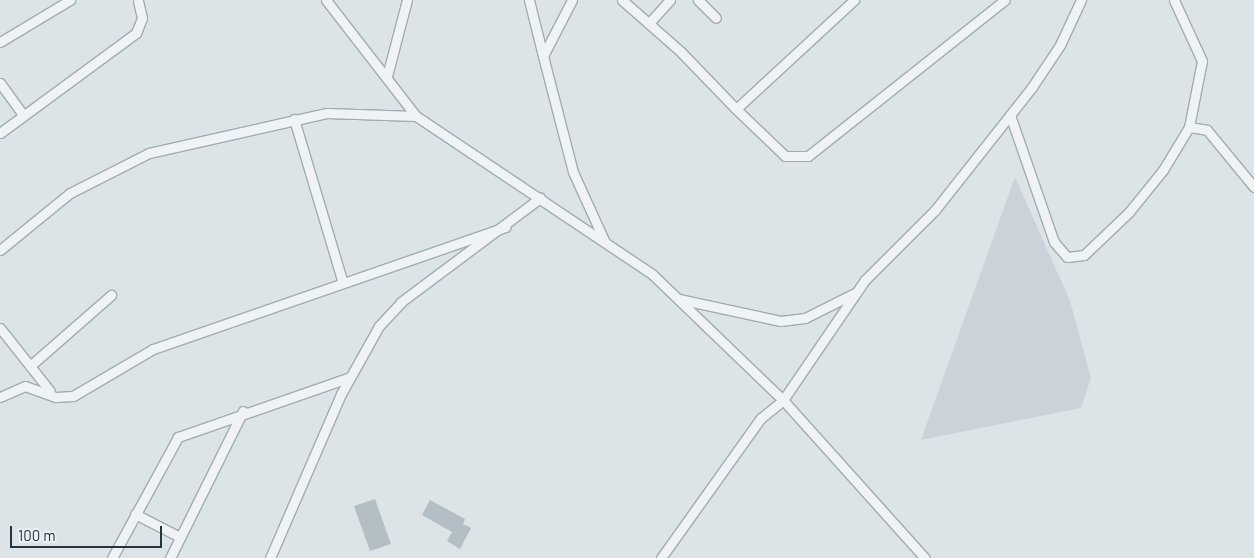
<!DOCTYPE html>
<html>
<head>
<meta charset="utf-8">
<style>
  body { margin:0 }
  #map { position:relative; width:1254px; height:558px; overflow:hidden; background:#dce4e8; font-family:Barlow,sans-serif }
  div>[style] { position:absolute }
  .built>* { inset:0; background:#cad3da }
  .building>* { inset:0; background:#b3bec5 }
  .roads { filter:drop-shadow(1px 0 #a1acb2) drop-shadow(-1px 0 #a1acb2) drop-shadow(0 1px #a1acb2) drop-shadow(0 -1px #a1acb2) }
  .minor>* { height:9px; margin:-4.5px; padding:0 4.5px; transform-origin:4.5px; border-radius:4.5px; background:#eff3f6 }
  span { translate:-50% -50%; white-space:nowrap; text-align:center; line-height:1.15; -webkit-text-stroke:5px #ebf2f5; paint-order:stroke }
  .scale { position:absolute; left:10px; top:526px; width:152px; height:22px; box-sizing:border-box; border:2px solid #24353f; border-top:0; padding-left:6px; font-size:15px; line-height:18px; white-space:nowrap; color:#24353f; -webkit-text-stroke:4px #ebf2f5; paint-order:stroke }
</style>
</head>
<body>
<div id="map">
  <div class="built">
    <i style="clip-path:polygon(1015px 177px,1070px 301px,1091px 378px,1081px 408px,921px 440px)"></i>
  </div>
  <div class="building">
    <i style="clip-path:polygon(375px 499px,391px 544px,370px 551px,354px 506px)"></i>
    <i style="clip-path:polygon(430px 500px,465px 519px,463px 524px,471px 528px,460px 549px,447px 541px,452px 532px,422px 515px)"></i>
  </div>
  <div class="roads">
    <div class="minor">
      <i style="left:326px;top:0;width:147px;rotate:52.2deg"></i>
      <i style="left:529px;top:0;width:58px;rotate:76deg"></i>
      <i style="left:572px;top:0;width:63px;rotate:117.4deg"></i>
      <i style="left:543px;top:56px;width:120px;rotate:75.5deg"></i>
      <i style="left:573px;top:172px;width:75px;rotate:65.5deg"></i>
      <i style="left:622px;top:0;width:79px;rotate:41.4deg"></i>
      <i style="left:681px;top:52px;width:79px;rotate:46deg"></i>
      <i style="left:736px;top:109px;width:161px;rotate:-42.7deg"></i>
      <i style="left:698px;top:0;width:25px;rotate:45deg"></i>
      <i style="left:650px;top:22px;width:30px;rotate:-48deg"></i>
      <i style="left:0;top:42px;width:82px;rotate:-31deg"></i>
      <i style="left:387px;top:76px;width:79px;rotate:-75.3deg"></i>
      <i style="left:0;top:83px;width:39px;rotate:54deg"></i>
      <i style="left:736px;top:109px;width:68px;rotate:43.8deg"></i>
      <i style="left:785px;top:156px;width:23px"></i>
      <i style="left:808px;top:156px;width:251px;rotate:-38.4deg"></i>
      <i style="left:1010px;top:115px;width:134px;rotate:70.9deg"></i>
      <i style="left:1054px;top:242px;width:20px;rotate:49deg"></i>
      <i style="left:1067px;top:257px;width:17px;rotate:-7deg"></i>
      <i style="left:1084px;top:255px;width:62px;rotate:-43.7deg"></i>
      <i style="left:1129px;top:212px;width:54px;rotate:-51deg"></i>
      <i style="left:1163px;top:170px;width:50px;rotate:-58.8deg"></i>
      <i style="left:1189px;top:127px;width:67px;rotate:-78.9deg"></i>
      <i style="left:1202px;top:61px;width:67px;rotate:-114.7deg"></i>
      <i style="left:294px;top:119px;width:171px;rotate:73.4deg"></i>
      <i style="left:1189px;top:127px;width:18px;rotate:9deg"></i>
      <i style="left:1207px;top:130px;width:74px;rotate:50.5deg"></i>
      <i style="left:0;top:133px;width:169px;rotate:-36.3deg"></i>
      <i style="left:136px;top:33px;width:16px;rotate:-68deg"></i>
      <i style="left:142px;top:18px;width:18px;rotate:-103deg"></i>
      <i style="left:0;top:250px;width:90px;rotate:-39.2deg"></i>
      <i style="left:70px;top:193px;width:89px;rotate:-26.9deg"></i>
      <i style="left:149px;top:153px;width:182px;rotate:-12.7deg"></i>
      <i style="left:327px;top:113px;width:89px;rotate:1.9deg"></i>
      <i style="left:416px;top:116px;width:284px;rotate:33.8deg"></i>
      <i style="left:652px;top:274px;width:182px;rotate:43.9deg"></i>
      <i style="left:783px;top:400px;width:212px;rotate:48.1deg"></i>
      <i style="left:679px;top:299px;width:104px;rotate:12.2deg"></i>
      <i style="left:781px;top:321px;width:24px;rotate:-7deg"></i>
      <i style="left:805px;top:318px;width:54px;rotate:-26.6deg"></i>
      <i style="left:0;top:328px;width:80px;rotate:51.6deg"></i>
      <i style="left:30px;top:366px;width:108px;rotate:-41.2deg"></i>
      <i style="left:0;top:397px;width:27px;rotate:-24deg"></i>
      <i style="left:25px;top:386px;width:33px;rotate:20deg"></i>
      <i style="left:56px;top:397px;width:17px;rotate:-3deg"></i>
      <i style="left:73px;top:396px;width:93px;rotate:-30.4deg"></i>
      <i style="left:153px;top:349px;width:373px;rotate:-19.1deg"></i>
      <i style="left:135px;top:514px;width:51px;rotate:27.1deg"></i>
      <i style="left:112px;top:558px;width:138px;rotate:-61.4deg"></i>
      <i style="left:178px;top:437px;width:182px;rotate:-19.2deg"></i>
      <i style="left:170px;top:558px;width:164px;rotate:-63.6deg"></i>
      <i style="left:270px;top:558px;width:179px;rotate:-66.6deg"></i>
      <i style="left:341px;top:394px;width:78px;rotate:-60.8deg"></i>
      <i style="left:379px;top:326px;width:33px;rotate:-47deg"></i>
      <i style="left:401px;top:302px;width:174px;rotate:-36.8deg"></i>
      <i style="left:661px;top:558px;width:172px;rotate:-54.5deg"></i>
      <i style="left:761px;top:418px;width:28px;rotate:-39deg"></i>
      <i style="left:783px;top:400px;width:145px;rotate:-55.7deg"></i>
      <i style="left:865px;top:280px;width:99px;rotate:-45deg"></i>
      <i style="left:935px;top:210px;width:157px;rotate:-51.7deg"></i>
      <i style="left:1032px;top:87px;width:50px;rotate:-56.3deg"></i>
      <i style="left:1060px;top:45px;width:50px;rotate:-65deg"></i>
    </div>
  </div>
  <div class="scale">100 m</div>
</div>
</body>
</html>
